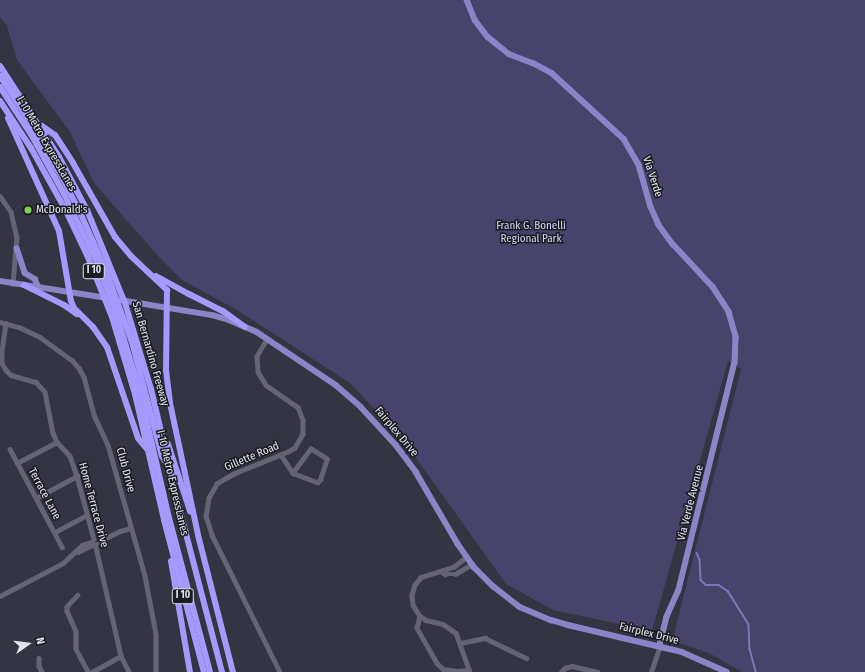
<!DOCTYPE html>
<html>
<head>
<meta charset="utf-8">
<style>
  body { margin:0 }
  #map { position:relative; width:865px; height:672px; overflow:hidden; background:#343442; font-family:"Fira Sans Condensed",sans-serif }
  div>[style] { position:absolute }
  .green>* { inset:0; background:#47436b }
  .stream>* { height:1.5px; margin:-0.75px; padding:0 0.75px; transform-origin:0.75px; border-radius:0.75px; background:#7d77b8 }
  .minor>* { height:4.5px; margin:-2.25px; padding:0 2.25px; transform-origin:2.25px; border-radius:2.25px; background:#656474 }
  .major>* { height:5.5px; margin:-2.75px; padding:0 2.75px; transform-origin:2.75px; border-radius:2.75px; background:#8b84c6 }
  .highway>* { height:6px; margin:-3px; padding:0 3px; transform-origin:3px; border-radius:3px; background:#a499fc }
  .dots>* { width:11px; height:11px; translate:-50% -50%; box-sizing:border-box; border:2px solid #1c1c23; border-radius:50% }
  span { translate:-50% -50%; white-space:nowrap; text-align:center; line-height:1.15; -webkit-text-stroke:3px #1c1c23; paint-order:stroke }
  .shield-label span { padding:1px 3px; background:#1c1c23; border:1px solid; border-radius:3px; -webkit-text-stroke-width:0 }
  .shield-label { font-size:10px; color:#e3e3ec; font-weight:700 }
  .street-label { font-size:11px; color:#e3e3ec }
  .poi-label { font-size:11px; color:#e3e3ec }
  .left { translate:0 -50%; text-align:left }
  .park-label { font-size:11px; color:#d5d3f9 }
  .north { position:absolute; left:8px; top:624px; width:40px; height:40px; -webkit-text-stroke:3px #1c1c23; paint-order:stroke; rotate:76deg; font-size:11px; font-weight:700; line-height:16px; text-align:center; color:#e3e3ec }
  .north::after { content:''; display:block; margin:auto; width:14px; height:18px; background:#e3e3ec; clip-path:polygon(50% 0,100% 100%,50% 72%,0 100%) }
</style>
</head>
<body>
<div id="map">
  <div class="green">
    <i style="clip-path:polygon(0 0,865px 0,865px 672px,742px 672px,709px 653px,676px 642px,673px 638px,741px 369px,728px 361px,652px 631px,553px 610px,506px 584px,401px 437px,350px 383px,237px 310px,182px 280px,159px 257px,94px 183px,70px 132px,17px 60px,7px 26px,0 17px)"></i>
  </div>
  <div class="stream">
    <i style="left:697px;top:553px;width:8px;rotate:67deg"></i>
    <i style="left:700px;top:560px;width:20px;rotate:87deg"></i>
    <i style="left:701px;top:580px;width:7px;rotate:45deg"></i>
    <i style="left:706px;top:585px;width:13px"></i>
    <i style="left:719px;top:585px;width:11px;rotate:34deg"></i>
    <i style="left:728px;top:591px;width:39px;rotate:58deg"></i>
    <i style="left:749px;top:624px;width:25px;rotate:88deg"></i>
    <i style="left:750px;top:649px;width:24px;rotate:75deg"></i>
  </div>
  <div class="minor">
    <i style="left:0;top:196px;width:19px;rotate:55deg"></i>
    <i style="left:11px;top:212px;width:26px;rotate:77deg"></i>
    <i style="left:17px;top:237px;width:47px;rotate:94.9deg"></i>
    <i style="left:0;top:322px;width:20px;rotate:15deg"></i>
    <i style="left:19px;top:327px;width:23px;rotate:25deg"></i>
    <i style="left:40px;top:337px;width:39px;rotate:36deg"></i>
    <i style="left:72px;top:360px;width:11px;rotate:49deg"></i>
    <i style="left:79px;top:368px;width:10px;rotate:61deg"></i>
    <i style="left:84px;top:377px;width:39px;rotate:75deg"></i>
    <i style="left:94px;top:415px;width:33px;rotate:65deg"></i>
    <i style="left:108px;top:445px;width:136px;rotate:74.2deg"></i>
    <i style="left:145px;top:576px;width:59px;rotate:79.3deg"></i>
    <i style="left:156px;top:634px;width:38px;rotate:90deg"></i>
    <i style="left:6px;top:323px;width:30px;rotate:98deg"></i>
    <i style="left:2px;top:353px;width:10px;rotate:90deg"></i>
    <i style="left:2px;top:363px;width:8px;rotate:60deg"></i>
    <i style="left:6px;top:370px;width:7px;rotate:45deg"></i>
    <i style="left:11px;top:375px;width:26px;rotate:16deg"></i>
    <i style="left:36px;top:382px;width:13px;rotate:48deg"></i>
    <i style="left:45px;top:392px;width:42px;rotate:79deg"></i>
    <i style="left:53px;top:433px;width:10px;rotate:66deg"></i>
    <i style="left:57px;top:442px;width:19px;rotate:47deg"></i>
    <i style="left:70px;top:456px;width:21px;rotate:71deg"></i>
    <i style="left:77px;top:476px;width:69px;rotate:75deg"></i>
    <i style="left:95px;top:543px;width:116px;rotate:77deg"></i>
    <i style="left:121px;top:656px;width:18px;rotate:63deg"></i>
    <i style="left:267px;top:339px;width:20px;rotate:120deg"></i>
    <i style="left:257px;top:356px;width:16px;rotate:86deg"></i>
    <i style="left:258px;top:372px;width:15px;rotate:58deg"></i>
    <i style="left:266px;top:385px;width:39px;rotate:35deg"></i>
    <i style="left:298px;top:407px;width:14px;rotate:69deg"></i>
    <i style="left:303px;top:420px;width:14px;rotate:90deg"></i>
    <i style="left:303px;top:434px;width:16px;rotate:120deg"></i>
    <i style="left:295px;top:448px;width:8px;rotate:150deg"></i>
    <i style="left:288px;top:452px;width:58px;rotate:157.8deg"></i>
    <i style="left:234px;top:474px;width:20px;rotate:150deg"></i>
    <i style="left:217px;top:484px;width:16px;rotate:120deg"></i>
    <i style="left:209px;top:498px;width:18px;rotate:99deg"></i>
    <i style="left:206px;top:516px;width:20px;rotate:72deg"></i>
    <i style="left:212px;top:535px;width:153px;rotate:63.6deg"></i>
    <i style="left:10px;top:449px;width:111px;rotate:62deg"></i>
    <i style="left:281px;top:455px;width:22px;rotate:56deg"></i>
    <i style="left:293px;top:473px;width:26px;rotate:21deg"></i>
    <i style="left:317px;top:482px;width:4px;rotate:-34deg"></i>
    <i style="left:320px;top:480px;width:22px;rotate:-72deg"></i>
    <i style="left:327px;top:459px;width:19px;rotate:-148deg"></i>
    <i style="left:311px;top:449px;width:30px;rotate:127deg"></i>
    <i style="left:17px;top:463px;width:45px;rotate:-27.7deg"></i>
    <i style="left:36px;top:498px;width:47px;rotate:-28.2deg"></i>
    <i style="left:55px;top:532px;width:36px;rotate:-28deg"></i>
    <i style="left:75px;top:552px;width:3px"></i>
    <i style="left:78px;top:552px;width:47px;rotate:-26.6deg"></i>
    <i style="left:120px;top:531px;width:11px;rotate:-15deg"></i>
    <i style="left:467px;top:557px;width:16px;rotate:142deg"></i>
    <i style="left:454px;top:567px;width:35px;rotate:162deg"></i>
    <i style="left:421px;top:578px;width:9px;rotate:131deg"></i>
    <i style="left:415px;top:585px;width:10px;rotate:107deg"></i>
    <i style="left:412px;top:595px;width:10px;rotate:84deg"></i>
    <i style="left:413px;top:605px;width:13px;rotate:58deg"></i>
    <i style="left:420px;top:616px;width:7px;rotate:34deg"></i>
    <i style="left:426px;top:620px;width:17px;rotate:13deg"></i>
    <i style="left:443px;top:624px;width:16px;rotate:35deg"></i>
    <i style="left:456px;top:633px;width:41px;rotate:70.3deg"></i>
    <i style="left:442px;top:572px;width:4px;rotate:34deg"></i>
    <i style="left:445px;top:574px;width:10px"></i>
    <i style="left:455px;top:574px;width:20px;rotate:-30deg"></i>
    <i style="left:78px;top:595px;width:16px;rotate:133deg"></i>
    <i style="left:67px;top:607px;width:4px;rotate:90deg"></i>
    <i style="left:67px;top:611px;width:22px;rotate:66deg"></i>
    <i style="left:76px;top:631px;width:18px;rotate:90deg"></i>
    <i style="left:76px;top:649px;width:26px;rotate:62deg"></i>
    <i style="left:0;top:596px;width:71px;rotate:-27.6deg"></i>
    <i style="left:63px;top:563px;width:26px;rotate:-43deg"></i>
    <i style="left:82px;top:545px;width:9px;rotate:-18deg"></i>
    <i style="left:91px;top:542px;width:4px;rotate:14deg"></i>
    <i style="left:420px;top:616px;width:12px;rotate:104deg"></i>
    <i style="left:417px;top:628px;width:40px;rotate:60.3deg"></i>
    <i style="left:437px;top:663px;width:8px;rotate:45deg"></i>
    <i style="left:443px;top:669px;width:14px;rotate:8deg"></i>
    <i style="left:457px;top:671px;width:12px;rotate:-5deg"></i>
    <i style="left:461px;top:643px;width:25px;rotate:-12deg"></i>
    <i style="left:485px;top:638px;width:46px;rotate:26deg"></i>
    <i style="left:39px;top:658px;width:8px;rotate:90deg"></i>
    <i style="left:39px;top:666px;width:7px;rotate:63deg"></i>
    <i style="left:92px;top:672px;width:33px;rotate:-29deg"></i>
    <i style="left:561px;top:672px;width:6px;rotate:-45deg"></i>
    <i style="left:565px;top:668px;width:7px;rotate:-16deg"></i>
    <i style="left:572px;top:666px;width:26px;rotate:13deg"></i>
    <i style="left:651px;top:672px;width:28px;rotate:-71deg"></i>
  </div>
  <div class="major">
    <i style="left:467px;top:0;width:22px;rotate:68deg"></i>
    <i style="left:475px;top:20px;width:21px;rotate:53deg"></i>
    <i style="left:488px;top:37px;width:27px;rotate:39deg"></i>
    <i style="left:509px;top:54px;width:26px;rotate:21deg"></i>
    <i style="left:533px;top:63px;width:21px;rotate:28deg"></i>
    <i style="left:552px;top:73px;width:98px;rotate:42.5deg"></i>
    <i style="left:624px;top:139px;width:30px;rotate:60deg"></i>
    <i style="left:639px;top:165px;width:44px;rotate:74.1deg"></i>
    <i style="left:651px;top:207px;width:20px;rotate:66deg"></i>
    <i style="left:659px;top:225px;width:24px;rotate:54deg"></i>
    <i style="left:673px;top:244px;width:59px;rotate:47.1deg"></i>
    <i style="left:713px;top:287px;width:30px;rotate:57deg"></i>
    <i style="left:729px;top:312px;width:26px;rotate:74deg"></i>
    <i style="left:736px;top:337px;width:25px;rotate:92deg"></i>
    <i style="left:735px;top:362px;width:235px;rotate:103.8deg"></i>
    <i style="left:679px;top:590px;width:30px;rotate:114deg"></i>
    <i style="left:667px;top:617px;width:30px;rotate:104deg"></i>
    <i style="left:17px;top:248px;width:26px;rotate:72deg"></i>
    <i style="left:25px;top:273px;width:12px;rotate:31deg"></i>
    <i style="left:35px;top:279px;width:10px;rotate:66deg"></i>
    <i style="left:0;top:281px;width:108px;rotate:9deg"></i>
    <i style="left:120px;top:300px;width:93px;rotate:9.3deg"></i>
    <i style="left:212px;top:315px;width:18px;rotate:16deg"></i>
    <i style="left:229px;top:320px;width:30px;rotate:23deg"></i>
    <i style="left:257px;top:332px;width:95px;rotate:33.9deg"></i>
    <i style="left:336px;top:385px;width:33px;rotate:41deg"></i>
    <i style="left:361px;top:407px;width:52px;rotate:47.4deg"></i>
    <i style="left:396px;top:445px;width:34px;rotate:53deg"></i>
    <i style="left:416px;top:472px;width:83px;rotate:59.7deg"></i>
    <i style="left:458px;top:544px;width:28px;rotate:55deg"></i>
    <i style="left:474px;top:567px;width:27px;rotate:45deg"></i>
    <i style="left:493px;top:586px;width:34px;rotate:38deg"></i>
    <i style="left:520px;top:607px;width:34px;rotate:23deg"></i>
    <i style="left:551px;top:620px;width:18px;rotate:16deg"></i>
    <i style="left:568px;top:625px;width:117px;rotate:13.3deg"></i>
    <i style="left:682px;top:652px;width:49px;rotate:24deg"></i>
  </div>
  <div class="highway">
    <i style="left:0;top:66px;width:108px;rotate:57deg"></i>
    <i style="left:59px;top:157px;width:60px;rotate:62.2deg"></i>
    <i style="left:87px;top:210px;width:100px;rotate:67.8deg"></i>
    <i style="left:125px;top:303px;width:90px;rotate:73.2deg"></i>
    <i style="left:151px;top:389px;width:121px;rotate:76.7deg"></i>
    <i style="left:179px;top:507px;width:171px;rotate:75.4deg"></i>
    <i style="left:0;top:76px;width:42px;rotate:56.7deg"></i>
    <i style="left:23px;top:111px;width:79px;rotate:59.5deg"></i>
    <i style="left:63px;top:179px;width:35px;rotate:63deg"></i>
    <i style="left:79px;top:210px;width:67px;rotate:66.1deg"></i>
    <i style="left:106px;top:271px;width:76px;rotate:69.9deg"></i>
    <i style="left:132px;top:342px;width:118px;rotate:75.3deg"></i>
    <i style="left:162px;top:456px;width:9px;rotate:58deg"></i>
    <i style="left:0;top:87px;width:59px;rotate:56.9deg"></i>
    <i style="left:32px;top:136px;width:66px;rotate:61.1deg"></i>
    <i style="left:64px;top:194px;width:71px;rotate:64.2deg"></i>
    <i style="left:95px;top:258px;width:55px;rotate:68.6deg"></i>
    <i style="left:115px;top:309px;width:91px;rotate:73.4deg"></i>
    <i style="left:141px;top:396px;width:121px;rotate:77.1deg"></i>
    <i style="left:168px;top:514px;width:163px;rotate:75.1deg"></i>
    <i style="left:0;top:101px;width:56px;rotate:56.6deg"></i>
    <i style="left:31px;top:148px;width:72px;rotate:60.9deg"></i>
    <i style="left:66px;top:211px;width:49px;rotate:64.5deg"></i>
    <i style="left:87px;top:255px;width:67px;rotate:68deg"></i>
    <i style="left:112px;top:317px;width:80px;rotate:73.4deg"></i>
    <i style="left:135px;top:394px;width:129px;rotate:77deg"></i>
    <i style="left:164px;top:520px;width:157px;rotate:75.3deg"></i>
    <i style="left:8px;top:118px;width:124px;rotate:65.7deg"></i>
    <i style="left:59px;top:231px;width:71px;rotate:80.3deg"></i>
    <i style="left:71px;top:301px;width:8px;rotate:67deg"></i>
    <i style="left:74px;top:308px;width:27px;rotate:45deg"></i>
    <i style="left:93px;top:327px;width:24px;rotate:55deg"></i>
    <i style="left:107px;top:347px;width:96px;rotate:71.2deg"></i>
    <i style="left:138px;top:438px;width:14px;rotate:51deg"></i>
    <i style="left:42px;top:126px;width:16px;rotate:35deg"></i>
    <i style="left:55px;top:135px;width:33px;rotate:57deg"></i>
    <i style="left:73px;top:163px;width:85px;rotate:60.4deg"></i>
    <i style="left:115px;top:237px;width:25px;rotate:50deg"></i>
    <i style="left:131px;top:256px;width:50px;rotate:43.4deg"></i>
    <i style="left:167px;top:290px;width:80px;rotate:90.7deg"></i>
    <i style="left:166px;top:370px;width:33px;rotate:83deg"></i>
    <i style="left:170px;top:403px;width:139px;rotate:78deg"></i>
    <i style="left:199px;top:539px;width:137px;rotate:75.7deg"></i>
    <i style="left:156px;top:276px;width:38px;rotate:29deg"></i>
    <i style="left:189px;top:294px;width:38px;rotate:27deg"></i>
    <i style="left:223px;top:311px;width:27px;rotate:36deg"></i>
    <i style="left:24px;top:285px;width:45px;rotate:26.6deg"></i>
    <i style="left:64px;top:305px;width:16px;rotate:35deg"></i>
    <i style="left:168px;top:444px;width:71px;rotate:71.8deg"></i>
    <i style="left:171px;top:561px;width:113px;rotate:80.3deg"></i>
  </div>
  <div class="dots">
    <i style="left:28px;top:210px;background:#7ad156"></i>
  </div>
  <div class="shield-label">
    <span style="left:94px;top:271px">I 10</span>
    <span style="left:183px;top:596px">I 10</span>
  </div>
  <div class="street-label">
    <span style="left:46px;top:144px;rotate:60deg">I-10 Metro ExpressLanes</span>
    <span style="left:652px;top:177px;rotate:72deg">Via Verde</span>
    <span style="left:150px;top:354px;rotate:74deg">San Bernardino Freeway</span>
    <span style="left:396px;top:432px;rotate:50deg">Fairplex Drive</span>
    <span style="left:252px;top:457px;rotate:-23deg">Gillette Road</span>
    <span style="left:125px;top:470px;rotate:75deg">Club Drive</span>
    <span style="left:172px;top:483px;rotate:77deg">I-10 Metro ExpressLanes</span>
    <span style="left:44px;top:494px;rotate:62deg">Terrace Lane</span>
    <span style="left:691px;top:503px;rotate:-76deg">Via Verde Avenue</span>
    <span style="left:93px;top:505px;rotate:75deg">Home Terrace Drive</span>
    <span style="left:649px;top:634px;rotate:14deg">Fairplex Drive</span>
  </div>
  <div class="poi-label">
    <span class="left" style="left:36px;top:210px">McDonald's</span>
  </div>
  <div class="park-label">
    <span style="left:531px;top:233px">Frank G. Bonelli<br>Regional Park</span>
  </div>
  <div class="north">N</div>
</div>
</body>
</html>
